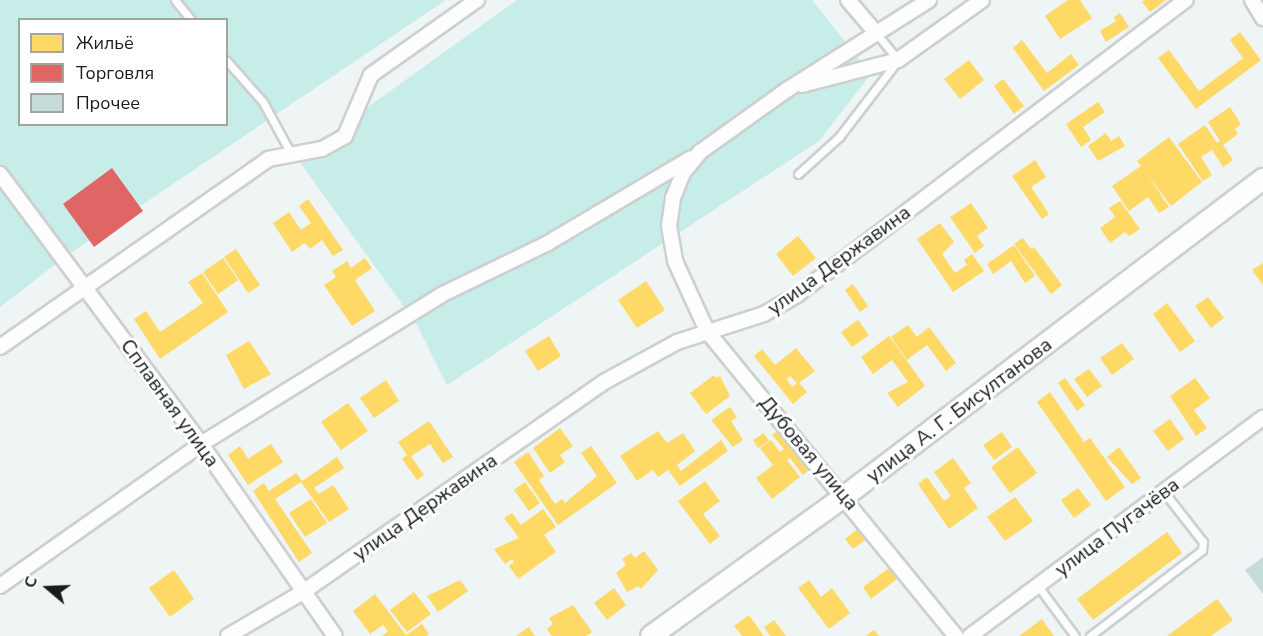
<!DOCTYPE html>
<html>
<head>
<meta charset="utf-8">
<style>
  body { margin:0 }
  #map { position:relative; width:1263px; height:636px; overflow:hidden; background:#eff4f4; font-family:"Nunito Sans",sans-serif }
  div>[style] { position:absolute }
  .green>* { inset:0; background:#c7ede9 }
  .homes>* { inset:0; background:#ffd966 }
  .shops>* { inset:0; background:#e06666 }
  .building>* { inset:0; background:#c6dcdb }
  .roads { filter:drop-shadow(2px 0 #ccd0d0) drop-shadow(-2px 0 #ccd0d0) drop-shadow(0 2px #ccd0d0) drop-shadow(0 -2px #ccd0d0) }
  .lane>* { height:7px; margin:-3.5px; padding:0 3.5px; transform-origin:3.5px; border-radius:3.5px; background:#fdfdfd }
  .street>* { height:14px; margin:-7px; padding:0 7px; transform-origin:7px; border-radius:7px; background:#fdfdfd }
  .secondary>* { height:20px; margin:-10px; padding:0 10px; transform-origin:10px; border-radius:10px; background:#fdfdfd }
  span { translate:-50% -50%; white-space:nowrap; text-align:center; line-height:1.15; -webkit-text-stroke:6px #fff; paint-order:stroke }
  .street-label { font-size:20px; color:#181c1c }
  .legend { position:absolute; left:18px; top:18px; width:210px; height:108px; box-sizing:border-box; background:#fff; border:2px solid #a3a4a4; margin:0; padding:8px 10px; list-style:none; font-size:18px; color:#181c1c }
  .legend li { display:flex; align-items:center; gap:12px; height:30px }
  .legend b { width:30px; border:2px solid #a3a4a4 }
  .north { position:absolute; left:18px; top:558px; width:60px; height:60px; -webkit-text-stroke:4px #fff; paint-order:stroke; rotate:289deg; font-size:16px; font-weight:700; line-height:24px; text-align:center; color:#181c1c }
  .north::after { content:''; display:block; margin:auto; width:21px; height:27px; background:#181c1c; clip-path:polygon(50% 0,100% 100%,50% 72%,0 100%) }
</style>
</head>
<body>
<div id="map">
  <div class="green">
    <i style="clip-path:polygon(evenodd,0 0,446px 0,69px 254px,0 307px,0 0,20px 20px,226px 20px,226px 124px,20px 124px,20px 20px)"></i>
    <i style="clip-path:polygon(517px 0,812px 0,871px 74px,819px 141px,447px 385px,417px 325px,297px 158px)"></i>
  </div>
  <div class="homes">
    <i style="clip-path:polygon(1068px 0,1080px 0,1092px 18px,1060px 39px,1045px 16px)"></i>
    <i style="clip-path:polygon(1145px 0,1166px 0,1150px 12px,1142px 2px)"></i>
    <i style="clip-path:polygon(1120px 13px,1129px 27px,1106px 42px,1100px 31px,1116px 21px,1114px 17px)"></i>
    <i style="clip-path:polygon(1240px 32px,1261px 60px,1196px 109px,1158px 58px,1169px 50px,1199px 91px,1243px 58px,1230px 40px)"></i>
    <i style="clip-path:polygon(1022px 40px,1047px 73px,1071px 54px,1079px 65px,1044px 91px,1013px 48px)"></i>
    <i style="clip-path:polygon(969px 60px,984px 80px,960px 99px,944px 79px)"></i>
    <i style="clip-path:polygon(1003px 79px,1024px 106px,1014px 114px,994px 86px)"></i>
    <i style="clip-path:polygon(1098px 102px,1105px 112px,1083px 127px,1091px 140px,1081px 147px,1066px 124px)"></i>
    <i style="clip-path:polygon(1230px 107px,1241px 124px,1235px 129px,1238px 134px,1223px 145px,1233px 160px,1223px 167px,1212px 150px,1201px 157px,1212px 175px,1203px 181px,1178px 144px,1205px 125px,1217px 143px,1220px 141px,1208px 122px)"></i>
    <i style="clip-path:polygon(1106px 133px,1111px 141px,1119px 136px,1125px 146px,1098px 161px,1088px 146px)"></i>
    <i style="clip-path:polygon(1169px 137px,1202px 182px,1171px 206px,1147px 174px,1169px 207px,1159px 213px,1148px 197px,1129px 211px,1112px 186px,1141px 166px,1137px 161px)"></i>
    <i style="clip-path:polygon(1035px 160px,1046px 177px,1031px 187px,1049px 214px,1042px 219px,1012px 176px)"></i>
    <i style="clip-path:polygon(308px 199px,343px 250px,333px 256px,322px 240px,310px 249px,305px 243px,292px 252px,273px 223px,289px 212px,301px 230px,311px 223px,299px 206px)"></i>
    <i style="clip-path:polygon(1120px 201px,1140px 229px,1129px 236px,1125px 232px,1110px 243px,1100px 228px,1115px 217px,1109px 208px)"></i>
    <i style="clip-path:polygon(971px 203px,988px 228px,977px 236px,984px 246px,975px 253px,950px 217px)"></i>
    <i style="clip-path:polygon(940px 223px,954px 242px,942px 254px,955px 273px,967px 265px,964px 260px,972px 254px,984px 271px,953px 292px,917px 239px)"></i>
    <i style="clip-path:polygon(798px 236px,816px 258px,793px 276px,776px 254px)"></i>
    <i style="clip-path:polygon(1023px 238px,1031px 249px,1034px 247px,1062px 285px,1051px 294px,1014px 244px)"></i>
    <i style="clip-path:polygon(1014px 245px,1035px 276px,1025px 283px,1011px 261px,993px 274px,987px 264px)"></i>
    <i style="clip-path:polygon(236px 249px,260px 285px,248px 293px,224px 257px)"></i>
    <i style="clip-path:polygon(223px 258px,238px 280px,218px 294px,203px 272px)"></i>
    <i style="clip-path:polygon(365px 258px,372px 268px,355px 280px,375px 311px,352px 326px,324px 285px,336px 277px,332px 271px,347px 261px,351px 268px)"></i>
    <i style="clip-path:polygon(1263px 263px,1263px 285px,1252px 270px)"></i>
    <i style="clip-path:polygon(202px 273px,228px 312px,160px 359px,134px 319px,146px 311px,160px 332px,203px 303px,188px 282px)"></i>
    <i style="clip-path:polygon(646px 281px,665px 310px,637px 328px,618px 300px)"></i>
    <i style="clip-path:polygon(853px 284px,868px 306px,860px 312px,845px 290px)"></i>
    <i style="clip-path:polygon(1208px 297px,1224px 318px,1211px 328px,1195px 306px)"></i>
    <i style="clip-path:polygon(1167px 303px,1195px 341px,1180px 352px,1153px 314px)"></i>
    <i style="clip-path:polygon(858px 320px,869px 335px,852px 347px,841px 332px)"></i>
    <i style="clip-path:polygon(908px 325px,917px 337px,929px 327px,956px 363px,946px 371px,927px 345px,907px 360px,891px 337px)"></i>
    <i style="clip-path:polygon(549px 336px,561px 356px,538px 371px,525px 351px)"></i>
    <i style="clip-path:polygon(889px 336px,925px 386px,898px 407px,887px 393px,908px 382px,892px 360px,873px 374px,861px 357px)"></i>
    <i style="clip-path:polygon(249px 341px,271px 374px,244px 389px,226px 355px)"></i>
    <i style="clip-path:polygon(1122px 343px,1134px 359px,1112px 375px,1100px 358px)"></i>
    <i style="clip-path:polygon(evenodd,796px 348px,815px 371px,799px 383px,807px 392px,793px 404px,754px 356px,762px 349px,775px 365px,796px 348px,790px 376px,797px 383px,793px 387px,786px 379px,790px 376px)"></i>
    <i style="clip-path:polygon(1089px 369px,1102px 386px,1087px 397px,1074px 379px)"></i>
    <i style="clip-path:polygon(714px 375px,716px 378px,720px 376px,730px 396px,706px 414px,690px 393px)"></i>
    <i style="clip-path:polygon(1065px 378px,1085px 405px,1077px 411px,1058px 383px)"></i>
    <i style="clip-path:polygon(1195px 378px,1210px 398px,1194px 410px,1207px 428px,1196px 436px,1170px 396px)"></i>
    <i style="clip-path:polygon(386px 380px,399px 401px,374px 418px,360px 398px)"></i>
    <i style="clip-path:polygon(1050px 392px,1084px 442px,1090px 438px,1125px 487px,1106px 501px,1037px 402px)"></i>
    <i style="clip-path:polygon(348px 403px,368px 431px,341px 450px,321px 422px)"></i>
    <i style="clip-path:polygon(730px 407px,737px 417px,731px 421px,743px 440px,733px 447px,711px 420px)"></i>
    <i style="clip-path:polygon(1170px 419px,1184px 439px,1168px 451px,1153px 431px)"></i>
    <i style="clip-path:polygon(429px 421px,453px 457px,443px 463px,430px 444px,411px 456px,424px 475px,417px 480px,402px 459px,407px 455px,398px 442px)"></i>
    <i style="clip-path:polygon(560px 428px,573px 446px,560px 455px,565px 462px,550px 473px,533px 448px)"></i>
    <i style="clip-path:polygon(781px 428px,812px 468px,803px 475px,790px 458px,787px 460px,800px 477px,772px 499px,756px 478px,773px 465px,760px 448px,771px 440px,780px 452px,784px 449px,772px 435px)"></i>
    <i style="clip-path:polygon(658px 431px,667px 443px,683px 433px,695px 451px,677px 465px,681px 471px,721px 440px,728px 451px,680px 486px,668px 470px,658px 477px,653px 470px,637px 481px,620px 456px)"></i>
    <i style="clip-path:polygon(1002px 432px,1012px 447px,994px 460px,983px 445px)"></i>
    <i style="clip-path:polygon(764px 433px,769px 441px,758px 448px,753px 440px)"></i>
    <i style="clip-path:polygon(271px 444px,283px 462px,248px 485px,228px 455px,240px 446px,248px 459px)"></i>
    <i style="clip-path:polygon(591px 446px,617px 483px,558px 525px,514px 462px,528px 452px,544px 476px,539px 480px,555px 504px,562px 499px,565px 503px,597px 476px,581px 453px)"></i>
    <i style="clip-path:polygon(1018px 447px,1037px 473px,1010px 493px,991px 467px)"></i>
    <i style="clip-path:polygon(1119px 447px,1141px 478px,1132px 484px,1107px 457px)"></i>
    <i style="clip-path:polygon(337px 457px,344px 468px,314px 488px,319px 494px,333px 485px,349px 509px,329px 522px,301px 482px,275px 499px,312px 553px,299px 562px,253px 491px,264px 483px,269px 491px,296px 473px,302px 481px)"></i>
    <i style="clip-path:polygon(953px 458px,971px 483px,964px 488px,978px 508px,949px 529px,918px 484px,927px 477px,944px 501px,951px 496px,934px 472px)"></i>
    <i style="clip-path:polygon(705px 481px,720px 501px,703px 514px,720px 536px,710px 544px,678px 501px)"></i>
    <i style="clip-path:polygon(525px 482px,540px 503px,529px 511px,514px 490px)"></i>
    <i style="clip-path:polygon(1078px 488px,1091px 505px,1074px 518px,1061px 500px)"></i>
    <i style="clip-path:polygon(1015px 497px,1033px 521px,1005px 541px,987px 517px)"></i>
    <i style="clip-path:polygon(311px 499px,327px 523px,305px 537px,289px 513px)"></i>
    <i style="clip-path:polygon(543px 509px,556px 527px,544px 535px,556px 552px,518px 579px,509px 566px,514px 562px,512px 559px,505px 564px,494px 549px,519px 538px,504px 518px,512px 513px,521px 525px)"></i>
    <i style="clip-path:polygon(860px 527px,868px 538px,853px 549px,845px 539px)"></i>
    <i style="clip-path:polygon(1167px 532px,1182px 553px,1093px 620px,1077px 599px)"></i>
    <i style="clip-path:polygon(644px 551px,658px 570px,641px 589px,638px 586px,627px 592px,616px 573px,626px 565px,622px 559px,631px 553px,635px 558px)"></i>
    <i style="clip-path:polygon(889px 568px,897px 579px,871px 599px,863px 587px)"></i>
    <i style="clip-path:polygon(174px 570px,194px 599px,170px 617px,149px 588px)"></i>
    <i style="clip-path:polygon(460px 580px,468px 591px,438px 612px,427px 596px)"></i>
    <i style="clip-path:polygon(809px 580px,821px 597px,832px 588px,850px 613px,829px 629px,798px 588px)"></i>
    <i style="clip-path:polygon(614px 588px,626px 605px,607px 620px,594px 603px)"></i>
    <i style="clip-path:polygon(414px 592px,431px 614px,407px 632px,390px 610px)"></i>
    <i style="clip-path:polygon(375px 594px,406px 635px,422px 624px,429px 634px,426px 636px,382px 636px,388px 631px,383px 625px,370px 634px,353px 611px)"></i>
    <i style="clip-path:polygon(1217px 599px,1233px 620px,1211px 636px,1167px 636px)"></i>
    <i style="clip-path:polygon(573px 605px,592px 632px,586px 636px,552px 636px,547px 629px,553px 624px,549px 618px)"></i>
    <i style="clip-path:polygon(749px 615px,764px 636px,742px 636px,734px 626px)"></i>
    <i style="clip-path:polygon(1042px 619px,1054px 636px,1019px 636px)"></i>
    <i style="clip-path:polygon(774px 620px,786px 636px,770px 636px,764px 627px)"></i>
    <i style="clip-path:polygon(529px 627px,535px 636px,516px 636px)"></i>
    <i style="clip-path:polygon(874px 630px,879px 636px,866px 636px)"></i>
  </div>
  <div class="shops">
    <i style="clip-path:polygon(112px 168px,143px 211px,94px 247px,63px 204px)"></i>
  </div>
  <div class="building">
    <i style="clip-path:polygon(1263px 557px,1263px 594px,1245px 570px)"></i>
  </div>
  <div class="roads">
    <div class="lane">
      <i style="left:175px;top:0;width:26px;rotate:51deg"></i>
      <i style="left:226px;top:60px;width:56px;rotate:48.6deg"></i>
      <i style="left:263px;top:102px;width:57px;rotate:61.6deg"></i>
      <i style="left:798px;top:174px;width:55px;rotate:-42.1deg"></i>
      <i style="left:839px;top:137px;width:97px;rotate:-52.5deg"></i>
      <i style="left:898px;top:60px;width:33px;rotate:-129deg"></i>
      <i style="left:1038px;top:586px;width:62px;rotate:53.5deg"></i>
      <i style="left:1090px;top:636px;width:141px;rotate:-37.5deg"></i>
      <i style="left:1202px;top:550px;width:8px;rotate:-83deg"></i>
      <i style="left:1203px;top:542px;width:63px;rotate:-128deg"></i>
    </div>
    <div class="street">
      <i style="left:848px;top:0;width:45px;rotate:49.5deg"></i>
      <i style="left:929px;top:0;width:167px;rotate:147.7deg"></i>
      <i style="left:788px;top:89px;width:108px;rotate:144.4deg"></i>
      <i style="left:700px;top:152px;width:27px;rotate:129deg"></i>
      <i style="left:683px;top:173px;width:27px;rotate:112deg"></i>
      <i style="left:673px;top:198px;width:28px;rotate:98deg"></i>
      <i style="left:669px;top:226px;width:36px;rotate:80deg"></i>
      <i style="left:675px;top:261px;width:77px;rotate:65.4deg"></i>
      <i style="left:707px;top:331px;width:394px;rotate:50.8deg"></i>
      <i style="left:1252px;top:0;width:21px;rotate:59deg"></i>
      <i style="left:802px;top:85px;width:99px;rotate:-14.6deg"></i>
      <i style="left:898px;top:60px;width:103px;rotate:-35.5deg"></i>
      <i style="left:0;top:174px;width:337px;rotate:53.3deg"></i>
      <i style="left:201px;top:444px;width:234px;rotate:55.1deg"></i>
      <i style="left:0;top:347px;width:327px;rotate:-35deg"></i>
      <i style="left:268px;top:159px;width:55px;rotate:-10.5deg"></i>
      <i style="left:322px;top:149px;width:26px;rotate:-29deg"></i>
      <i style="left:345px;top:136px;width:66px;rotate:-66.9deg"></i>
      <i style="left:371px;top:75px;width:130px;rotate:-35.3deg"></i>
      <i style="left:0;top:586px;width:246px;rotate:-35.2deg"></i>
      <i style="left:201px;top:444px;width:282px;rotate:-31.8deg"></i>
      <i style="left:441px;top:295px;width:119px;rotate:-25.9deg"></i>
      <i style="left:548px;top:243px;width:166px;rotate:-30.7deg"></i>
      <i style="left:228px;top:636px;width:87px;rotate:-30.4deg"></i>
      <i style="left:303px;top:592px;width:367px;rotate:-34.9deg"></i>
      <i style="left:604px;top:382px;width:83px;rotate:-28.7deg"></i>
      <i style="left:677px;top:342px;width:91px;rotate:-17.8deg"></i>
      <i style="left:764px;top:314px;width:38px;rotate:-30deg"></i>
      <i style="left:797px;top:295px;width:488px;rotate:-37.2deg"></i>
      <i style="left:970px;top:636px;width:365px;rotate:-36.7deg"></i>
    </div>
    <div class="secondary">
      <i style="left:651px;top:636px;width:239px;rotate:-35.8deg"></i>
      <i style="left:845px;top:496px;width:525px;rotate:-37.18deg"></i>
    </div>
  </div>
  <div class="street-label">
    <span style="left:839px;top:260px;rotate:-36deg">улица Державина</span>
    <span style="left:170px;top:403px;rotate:54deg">Сплавная улица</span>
    <span style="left:959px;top:410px;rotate:-37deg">улица А. Г. Бисултанова</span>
    <span style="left:809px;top:453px;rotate:50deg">Дубовая улица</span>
    <span style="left:425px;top:507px;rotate:-35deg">улица Державина</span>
    <span style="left:1117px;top:527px;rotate:-37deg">улица Пугачёва</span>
  </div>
  <ul class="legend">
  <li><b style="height:16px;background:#ffd966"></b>Жильё</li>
  <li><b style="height:16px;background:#e06666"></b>Торговля</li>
  <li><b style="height:16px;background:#c6dcdb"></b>Прочее</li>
  </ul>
  <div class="north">С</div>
</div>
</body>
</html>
